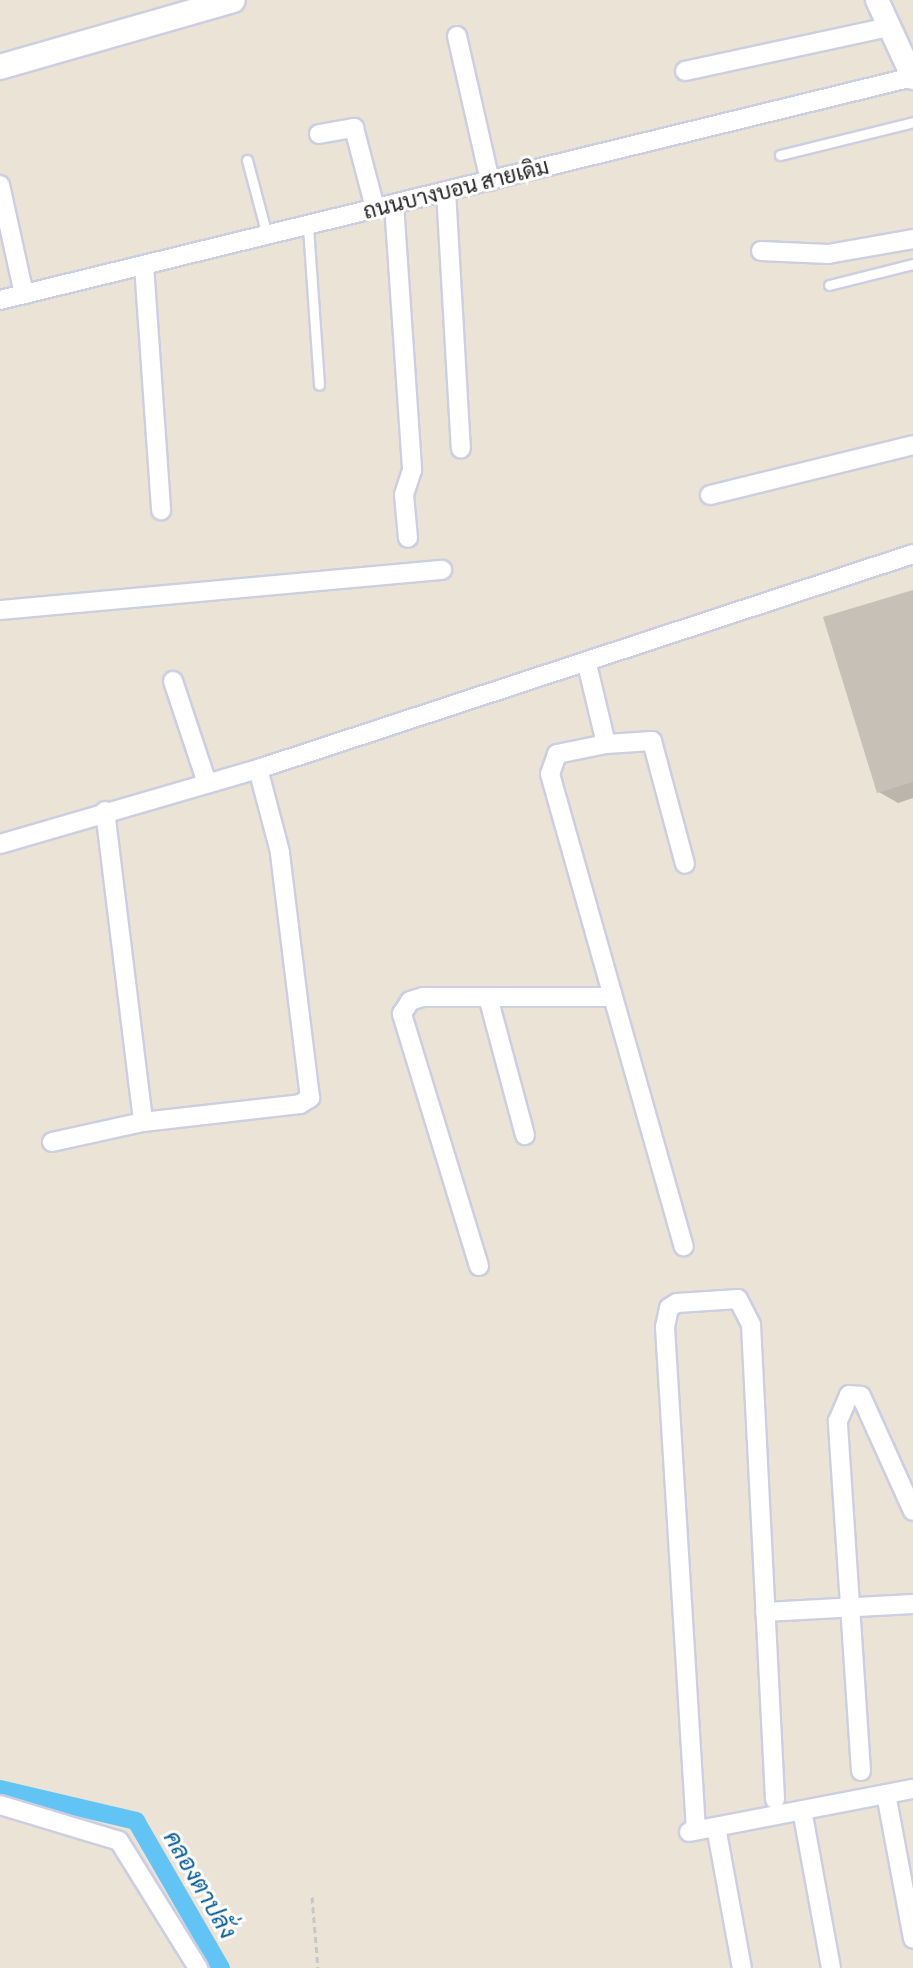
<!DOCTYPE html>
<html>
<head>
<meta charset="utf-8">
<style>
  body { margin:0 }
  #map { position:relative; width:913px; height:1968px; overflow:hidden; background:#ebe3d6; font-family:Manrope,Sarabun,sans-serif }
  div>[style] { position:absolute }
  .shadow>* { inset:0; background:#0003 }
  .canal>* { height:18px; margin:-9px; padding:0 9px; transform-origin:9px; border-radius:9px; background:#61c4f5 }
  .building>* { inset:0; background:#c6c0b7 }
  .path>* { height:3px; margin-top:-1.5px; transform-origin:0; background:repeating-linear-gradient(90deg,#c7c7c7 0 6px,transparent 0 10px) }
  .roads { filter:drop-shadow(2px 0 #cccee1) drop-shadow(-2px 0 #cccee1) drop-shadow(0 2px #cccee1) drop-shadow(0 -2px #cccee1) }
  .service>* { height:9px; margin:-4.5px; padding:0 4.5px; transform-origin:4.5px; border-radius:4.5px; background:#fff }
  .minor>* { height:18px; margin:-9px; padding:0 9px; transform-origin:9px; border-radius:9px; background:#fff }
  .tertiary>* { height:22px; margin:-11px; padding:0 11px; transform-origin:11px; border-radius:11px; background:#fff }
  .secondary>* { height:24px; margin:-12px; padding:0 12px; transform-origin:12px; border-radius:12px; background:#fff }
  span { translate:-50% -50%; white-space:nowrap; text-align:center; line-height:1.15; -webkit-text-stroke:6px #fff; paint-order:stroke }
  .street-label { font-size:22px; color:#272727 }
  .water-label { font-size:24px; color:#055e9c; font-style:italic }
</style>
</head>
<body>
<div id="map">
  <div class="shadow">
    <i style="clip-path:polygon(913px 592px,913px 798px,898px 803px,879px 792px)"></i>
  </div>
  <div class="canal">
    <i style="left:0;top:1789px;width:140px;rotate:13.2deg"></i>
    <i style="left:136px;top:1821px;width:170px;rotate:60deg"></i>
  </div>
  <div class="building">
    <i style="clip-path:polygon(913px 590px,913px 782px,877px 793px,823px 617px)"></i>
  </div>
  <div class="path">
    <i style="left:312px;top:1897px;width:71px;rotate:85.2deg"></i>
  </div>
  <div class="roads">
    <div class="service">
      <i style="left:780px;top:155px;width:137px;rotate:-13.9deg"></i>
      <i style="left:247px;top:160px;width:78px;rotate:75.1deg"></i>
      <i style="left:308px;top:227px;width:158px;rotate:86deg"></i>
      <i style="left:829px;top:285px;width:87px;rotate:-14deg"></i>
    </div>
    <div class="minor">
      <i style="left:457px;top:36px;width:149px;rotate:77.2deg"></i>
      <i style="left:685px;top:71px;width:209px;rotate:-12.2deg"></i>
      <i style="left:319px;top:134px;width:36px;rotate:-10deg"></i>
      <i style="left:354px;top:128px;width:83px;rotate:75.3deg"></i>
      <i style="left:0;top:185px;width:112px;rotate:77.6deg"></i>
      <i style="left:446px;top:191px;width:258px;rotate:86.7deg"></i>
      <i style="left:394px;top:204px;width:267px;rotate:86.1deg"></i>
      <i style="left:412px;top:470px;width:26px;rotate:108deg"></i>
      <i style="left:404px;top:495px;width:43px;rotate:84.7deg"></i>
      <i style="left:761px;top:251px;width:67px;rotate:2.6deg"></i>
      <i style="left:828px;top:254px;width:86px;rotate:-10deg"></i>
      <i style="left:144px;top:265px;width:246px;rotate:86deg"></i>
      <i style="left:0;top:300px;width:940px;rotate:-13.73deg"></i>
      <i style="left:710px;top:495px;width:209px;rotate:-13.8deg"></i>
      <i style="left:0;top:610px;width:444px;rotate:-5.2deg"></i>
      <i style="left:587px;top:664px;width:82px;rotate:76.6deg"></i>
      <i style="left:606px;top:744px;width:50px;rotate:168.5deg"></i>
      <i style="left:557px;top:754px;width:21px;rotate:109deg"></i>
      <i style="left:550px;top:774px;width:491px;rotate:74.2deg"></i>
      <i style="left:173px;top:681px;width:108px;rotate:71.6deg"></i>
      <i style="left:606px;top:744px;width:46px;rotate:-3.7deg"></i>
      <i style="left:652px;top:741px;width:127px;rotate:75deg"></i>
      <i style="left:105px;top:811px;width:313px;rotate:83deg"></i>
      <i style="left:0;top:844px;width:269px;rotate:-16.2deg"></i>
      <i style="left:258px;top:769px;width:689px;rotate:-18.17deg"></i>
      <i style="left:488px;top:997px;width:143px;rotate:75deg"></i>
      <i style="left:52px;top:1142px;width:93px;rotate:-12.4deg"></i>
      <i style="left:143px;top:1122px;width:158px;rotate:-6.5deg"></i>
      <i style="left:300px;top:1104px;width:12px;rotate:-31deg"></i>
      <i style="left:310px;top:1098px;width:248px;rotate:-97deg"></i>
      <i style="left:280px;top:852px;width:86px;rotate:-104.8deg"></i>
      <i style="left:479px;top:1266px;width:264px;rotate:-107deg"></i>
      <i style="left:402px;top:1014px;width:15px;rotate:-58deg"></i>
      <i style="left:410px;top:1001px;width:14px;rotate:-17deg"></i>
      <i style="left:423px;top:997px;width:189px"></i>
      <i style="left:765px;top:1612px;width:148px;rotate:-3.1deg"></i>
      <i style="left:861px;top:1771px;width:351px;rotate:-93.8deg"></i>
      <i style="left:838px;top:1421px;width:28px;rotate:-67deg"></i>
      <i style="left:849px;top:1395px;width:12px;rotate:5deg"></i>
      <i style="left:861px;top:1396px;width:126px;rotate:65.7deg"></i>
      <i style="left:886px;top:1794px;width:147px;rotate:79.4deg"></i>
      <i style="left:0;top:1805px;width:124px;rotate:16.8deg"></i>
      <i style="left:119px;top:1841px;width:150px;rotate:58.1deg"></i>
      <i style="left:802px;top:1810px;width:161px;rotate:79.6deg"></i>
      <i style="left:716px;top:1827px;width:143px;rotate:79.6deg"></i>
      <i style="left:696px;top:1830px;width:504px;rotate:-93.53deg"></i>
      <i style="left:665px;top:1327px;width:19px;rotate:-78deg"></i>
      <i style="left:669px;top:1308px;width:9px;rotate:-32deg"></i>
      <i style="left:677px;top:1303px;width:61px;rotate:-3.8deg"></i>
      <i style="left:738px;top:1299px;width:29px;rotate:63deg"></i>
      <i style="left:751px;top:1325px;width:475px;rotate:87.1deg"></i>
      <i style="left:689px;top:1832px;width:228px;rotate:-10.9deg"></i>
    </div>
    <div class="tertiary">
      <i style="left:877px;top:0;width:86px;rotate:65.2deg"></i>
    </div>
    <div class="secondary">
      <i style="left:0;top:67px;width:242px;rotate:-16deg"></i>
    </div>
  </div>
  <div class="street-label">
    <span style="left:456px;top:189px;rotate:-14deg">ถนนบางบอน สายเดิม</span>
  </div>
  <div class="water-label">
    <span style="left:201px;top:1884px;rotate:60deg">คลองตาปลั่ง</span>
  </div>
</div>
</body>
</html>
